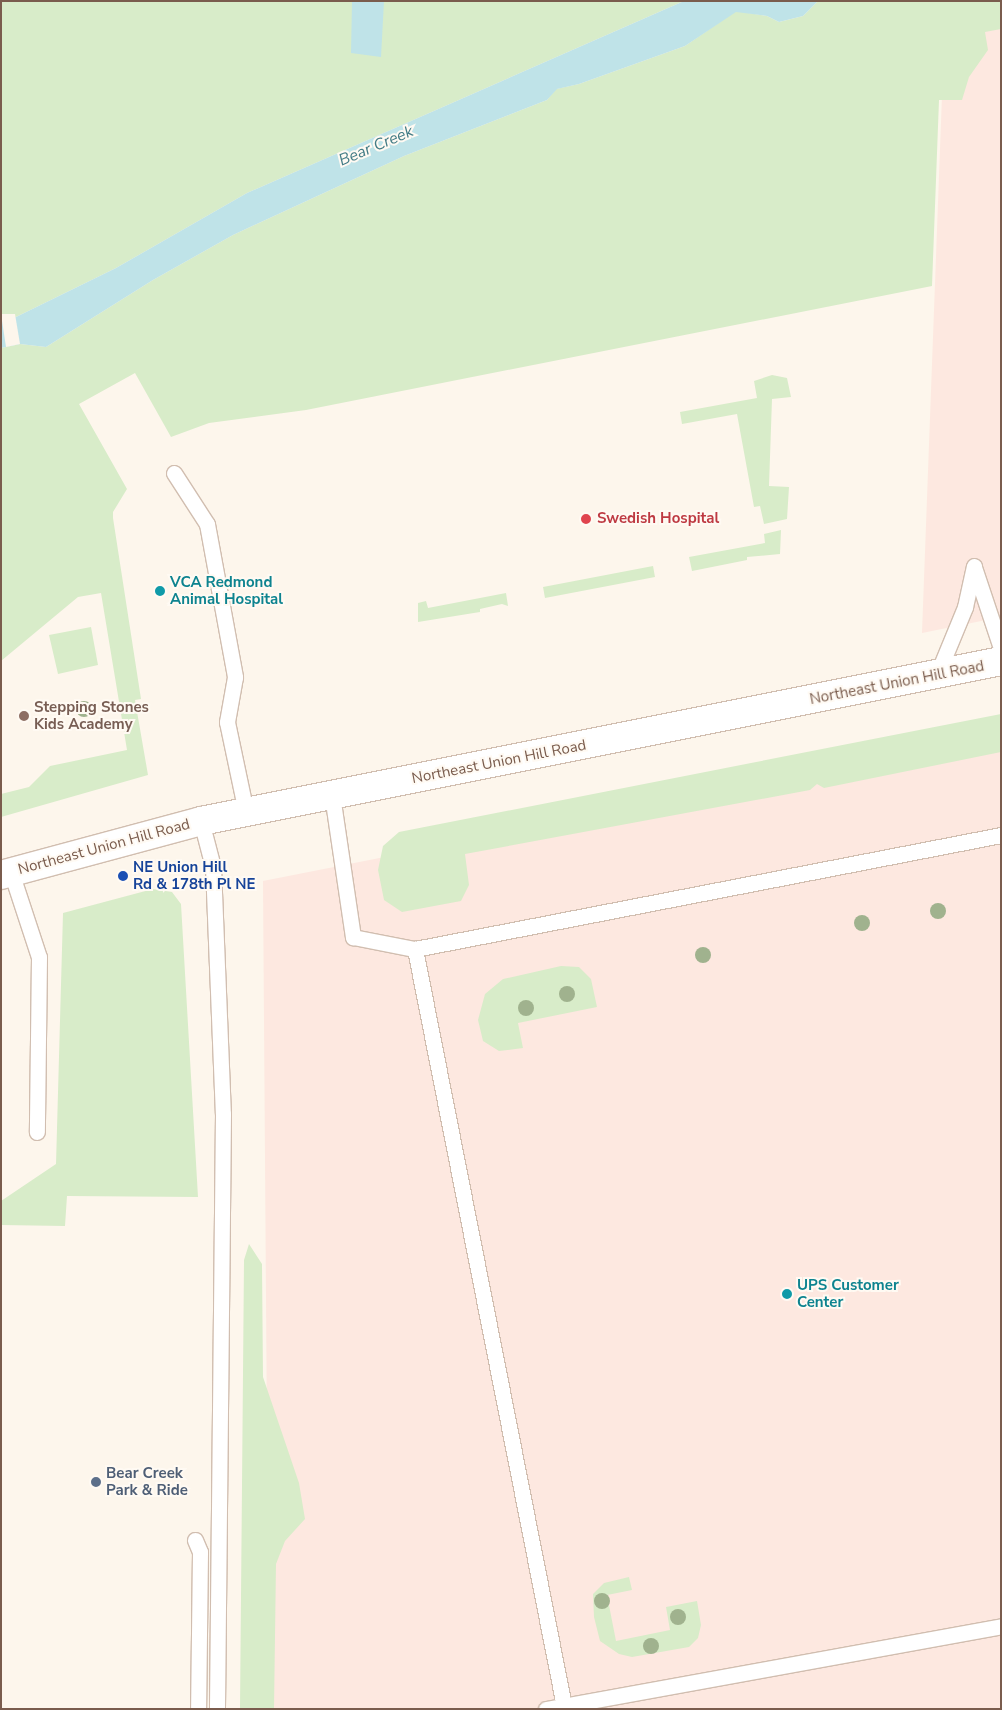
<!DOCTYPE html>
<html>
<head>
<meta charset="utf-8">
<style>
  body { margin:0 }
  #map { position:relative; width:1002px; height:1710px; overflow:hidden; background:#fdf6ec; font-family:"Nunito Sans",sans-serif }
  div>[style] { position:absolute }
  .commercial>* { inset:0; background:#fde8e0 }
  .green>* { inset:0; background:#d8ecc9 }
  .water>* { inset:0; background:#bfe3e8 }
  .pier>* { inset:0; background:#fdf6ec }
  .roads { filter:drop-shadow(1px 0 #d1beb0) drop-shadow(-1px 0 #d1beb0) drop-shadow(0 1px #d1beb0) drop-shadow(0 -1px #d1beb0) }
  .lane>* { height:15px; margin:-7.5px; padding:0 7.5px; transform-origin:7.5px; border-radius:7.5px; background:#fff }
  .secondary>* { height:28px; margin:-14px; padding:0 14px; transform-origin:14px; border-radius:14px; background:#fff }
  .trees>* { width:16px; height:16px; margin:-8px; border-radius:50%; background:#a0b28e }
  .dots>* { width:14px; height:14px; translate:-50% -50%; box-sizing:border-box; border:2px solid #fffaf3; border-radius:50% }
  span { translate:-50% -50%; white-space:nowrap; text-align:center; line-height:1.15; -webkit-text-stroke:4px #fffaf3; paint-order:stroke }
  .health-label { font-size:15px; color:#be3a42; font-weight:700 }
  .left { translate:0 -50%; text-align:left }
  .culture-label { font-size:15px; color:#0d838f; font-weight:700 }
  .street-label { font-size:15px; color:#7a5c4d }
  .education-label { font-size:15px; color:#785e54; font-weight:700 }
  .transit-label { font-size:15px; color:#164399; font-weight:700 }
  .service-label { font-size:15px; color:#4e5e75; font-weight:700 }
  .water-label { font-size:16px; color:#437c86; font-style:italic }
  .frame { position:absolute; inset:0; border:2px solid #7a5c4d; pointer-events:none }
</style>
</head>
<body>
<div id="map">
  <div class="commercial">
    <i style="clip-path:polygon(1001px 1px,1001px 617px,922px 633px,945px 15px)"></i>
    <i style="clip-path:polygon(1001px 735px,1001px 1709px,269px 1709px,263px 881px)"></i>
  </div>
  <div class="green">
    <i style="clip-path:polygon(1px 1px,684px 1px,247px 193px,116px 268px,16px 317px,1px 316px)"></i>
    <i style="clip-path:polygon(818px 1px,1001px 1px,1001px 29px,985px 32px,988px 50px,969px 77px,962px 100px,939px 100px,932px 286px,306px 410px,209px 423px,171px 437px,135px 373px,79px 404px,127px 489px,113px 512px,113px 518px,141px 699px,135px 700px,148px 775px,1px 817px,1px 794px,29px 787px,50px 766px,127px 750px,101px 593px,78px 597px,1px 661px,1px 348px,20px 344px,46px 347px,153px 280px,233px 235px,404px 156px,547px 100px,556px 89px,579px 84px,685px 46px,736px 11px,767px 16px,779px 22px,803px 16px)"></i>
    <i style="clip-path:polygon(772px 375px,787px 378px,791px 397px,772px 399px,769px 486px,789px 487px,787px 519px,764px 524px,760px 506px,754px 507px,737px 414px,682px 424px,680px 412px,757px 398px,754px 381px)"></i>
    <i style="clip-path:polygon(781px 530px,780px 554px,747px 557px,747px 560px,692px 571px,689px 557px,765px 543px,764px 534px)"></i>
    <i style="clip-path:polygon(653px 566px,655px 577px,545px 598px,543px 587px)"></i>
    <i style="clip-path:polygon(506px 593px,508px 606px,502px 604px,480px 609px,480px 612px,418px 622px,418px 603px,426px 601px,428px 608px)"></i>
    <i style="clip-path:polygon(91px 627px,98px 665px,58px 674px,49px 635px)"></i>
    <i style="clip-path:polygon(1001px 714px,1001px 752px,824px 788px,817px 784px,810px 790px,465px 854px,469px 885px,461px 901px,402px 912px,384px 900px,378px 870px,383px 846px,399px 832px)"></i>
    <i style="clip-path:polygon(153px 889px,172px 892px,181px 904px,198px 1197px,67px 1196px,65px 1226px,1px 1225px,1px 1201px,56px 1164px,63px 913px)"></i>
    <i style="clip-path:polygon(561px 966px,579px 967px,591px 979px,597px 1007px,518px 1023px,523px 1048px,499px 1051px,483px 1041px,478px 1020px,485px 994px,503px 979px)"></i>
    <i style="clip-path:polygon(249px 1244px,262px 1264px,263px 1377px,299px 1483px,305px 1519px,285px 1541px,276px 1564px,274px 1709px,240px 1709px,244px 1260px)"></i>
    <i style="clip-path:polygon(629px 1577px,632px 1590px,607px 1595px,616px 1641px,670px 1630px,666px 1607px,697px 1601px,701px 1625px,698px 1638px,689px 1647px,632px 1657px,619px 1654px,600px 1641px,594px 1617px,593px 1594px,604px 1583px)"></i>
  </div>
  <div class="water">
    <i style="clip-path:polygon(352px 1px,384px 1px,381px 57px,351px 53px)"></i>
    <i style="clip-path:polygon(684px 1px,818px 1px,803px 16px,779px 22px,767px 16px,736px 12px,685px 46px,579px 84px,557px 89px,547px 100px,404px 156px,233px 235px,153px 280px,46px 347px,20px 344px,1px 348px,1px 316px,16px 317px,116px 268px,247px 193px)"></i>
  </div>
  <div class="pier">
    <i style="clip-path:polygon(1px 314px,15px 314px,20px 344px,6px 347px)"></i>
  </div>
  <div class="roads">
    <div class="lane">
      <i style="left:174px;top:473px;width:61px;rotate:57.1deg"></i>
      <i style="left:207px;top:524px;width:156px;rotate:79.6deg"></i>
      <i style="left:235px;top:677px;width:46px;rotate:100.1deg"></i>
      <i style="left:227px;top:722px;width:92px;rotate:78.1deg"></i>
      <i style="left:974px;top:567px;width:85px;rotate:71.6deg"></i>
      <i style="left:937px;top:675px;width:74px;rotate:-67.6deg"></i>
      <i style="left:965px;top:607px;width:42px;rotate:-77.6deg"></i>
      <i style="left:332px;top:795px;width:144px;rotate:81.6deg"></i>
      <i style="left:353px;top:937px;width:63px;rotate:11deg"></i>
      <i style="left:201px;top:821px;width:48px;rotate:75.4deg"></i>
      <i style="left:213px;top:867px;width:247px;rotate:87.7deg"></i>
      <i style="left:223px;top:1114px;width:595px;rotate:90.58deg"></i>
      <i style="left:11px;top:872px;width:89px;rotate:71.8deg"></i>
      <i style="left:39px;top:957px;width:175px;rotate:90.7deg"></i>
      <i style="left:195px;top:1540px;width:13px;rotate:67deg"></i>
      <i style="left:200px;top:1552px;width:157px;rotate:90.7deg"></i>
      <i style="left:564px;top:1706px;width:772px;rotate:-101.14deg"></i>
      <i style="left:415px;top:949px;width:597px;rotate:-11.01deg"></i>
      <i style="left:546px;top:1709px;width:463px;rotate:-10.3deg"></i>
    </div>
    <div class="secondary">
      <i style="left:1px;top:875px;width:207px;rotate:-15.1deg"></i>
      <i style="left:201px;top:821px;width:816px;rotate:-11.31deg"></i>
    </div>
  </div>
  <div class="trees">
    <i style="left:84px;top:709px"></i>
    <i style="left:938px;top:911px"></i>
    <i style="left:862px;top:923px"></i>
    <i style="left:703px;top:955px"></i>
    <i style="left:567px;top:994px"></i>
    <i style="left:526px;top:1008px"></i>
    <i style="left:602px;top:1601px"></i>
    <i style="left:678px;top:1617px"></i>
    <i style="left:651px;top:1646px"></i>
  </div>
  <div class="dots">
    <i style="left:586px;top:519px;background:#e0444e"></i>
    <i style="left:160px;top:591px;background:#0f9aa8"></i>
    <i style="left:24px;top:716px;background:#8d6e63"></i>
    <i style="left:123px;top:876px;background:#1a4fb4"></i>
    <i style="left:787px;top:1294px;background:#0f9aa8"></i>
    <i style="left:96px;top:1482px;background:#5c6f8a"></i>
  </div>
  <div class="health-label">
    <span class="left" style="left:597px;top:519px">Swedish Hospital</span>
  </div>
  <div class="culture-label">
    <span class="left" style="left:170px;top:591px">VCA Redmond<br>Animal Hospital</span>
    <span class="left" style="left:797px;top:1294px">UPS Customer<br>Center</span>
  </div>
  <div class="street-label">
    <span style="left:897px;top:683px;rotate:-11deg">Northeast Union Hill Road</span>
    <span style="left:499px;top:762px;rotate:-11deg">Northeast Union Hill Road</span>
    <span style="left:104px;top:847px;rotate:-15deg">Northeast Union Hill Road</span>
  </div>
  <div class="education-label">
    <span class="left" style="left:34px;top:716px">Stepping Stones<br>Kids Academy</span>
  </div>
  <div class="transit-label">
    <span class="left" style="left:133px;top:876px">NE Union Hill<br>Rd &amp; 178th Pl NE</span>
  </div>
  <div class="service-label">
    <span class="left" style="left:106px;top:1482px">Bear Creek<br>Park &amp; Ride</span>
  </div>
  <div class="water-label">
    <span style="left:376px;top:146px;rotate:-23deg">Bear Creek</span>
  </div>
  <div class="frame"></div>
</div>
</body>
</html>
